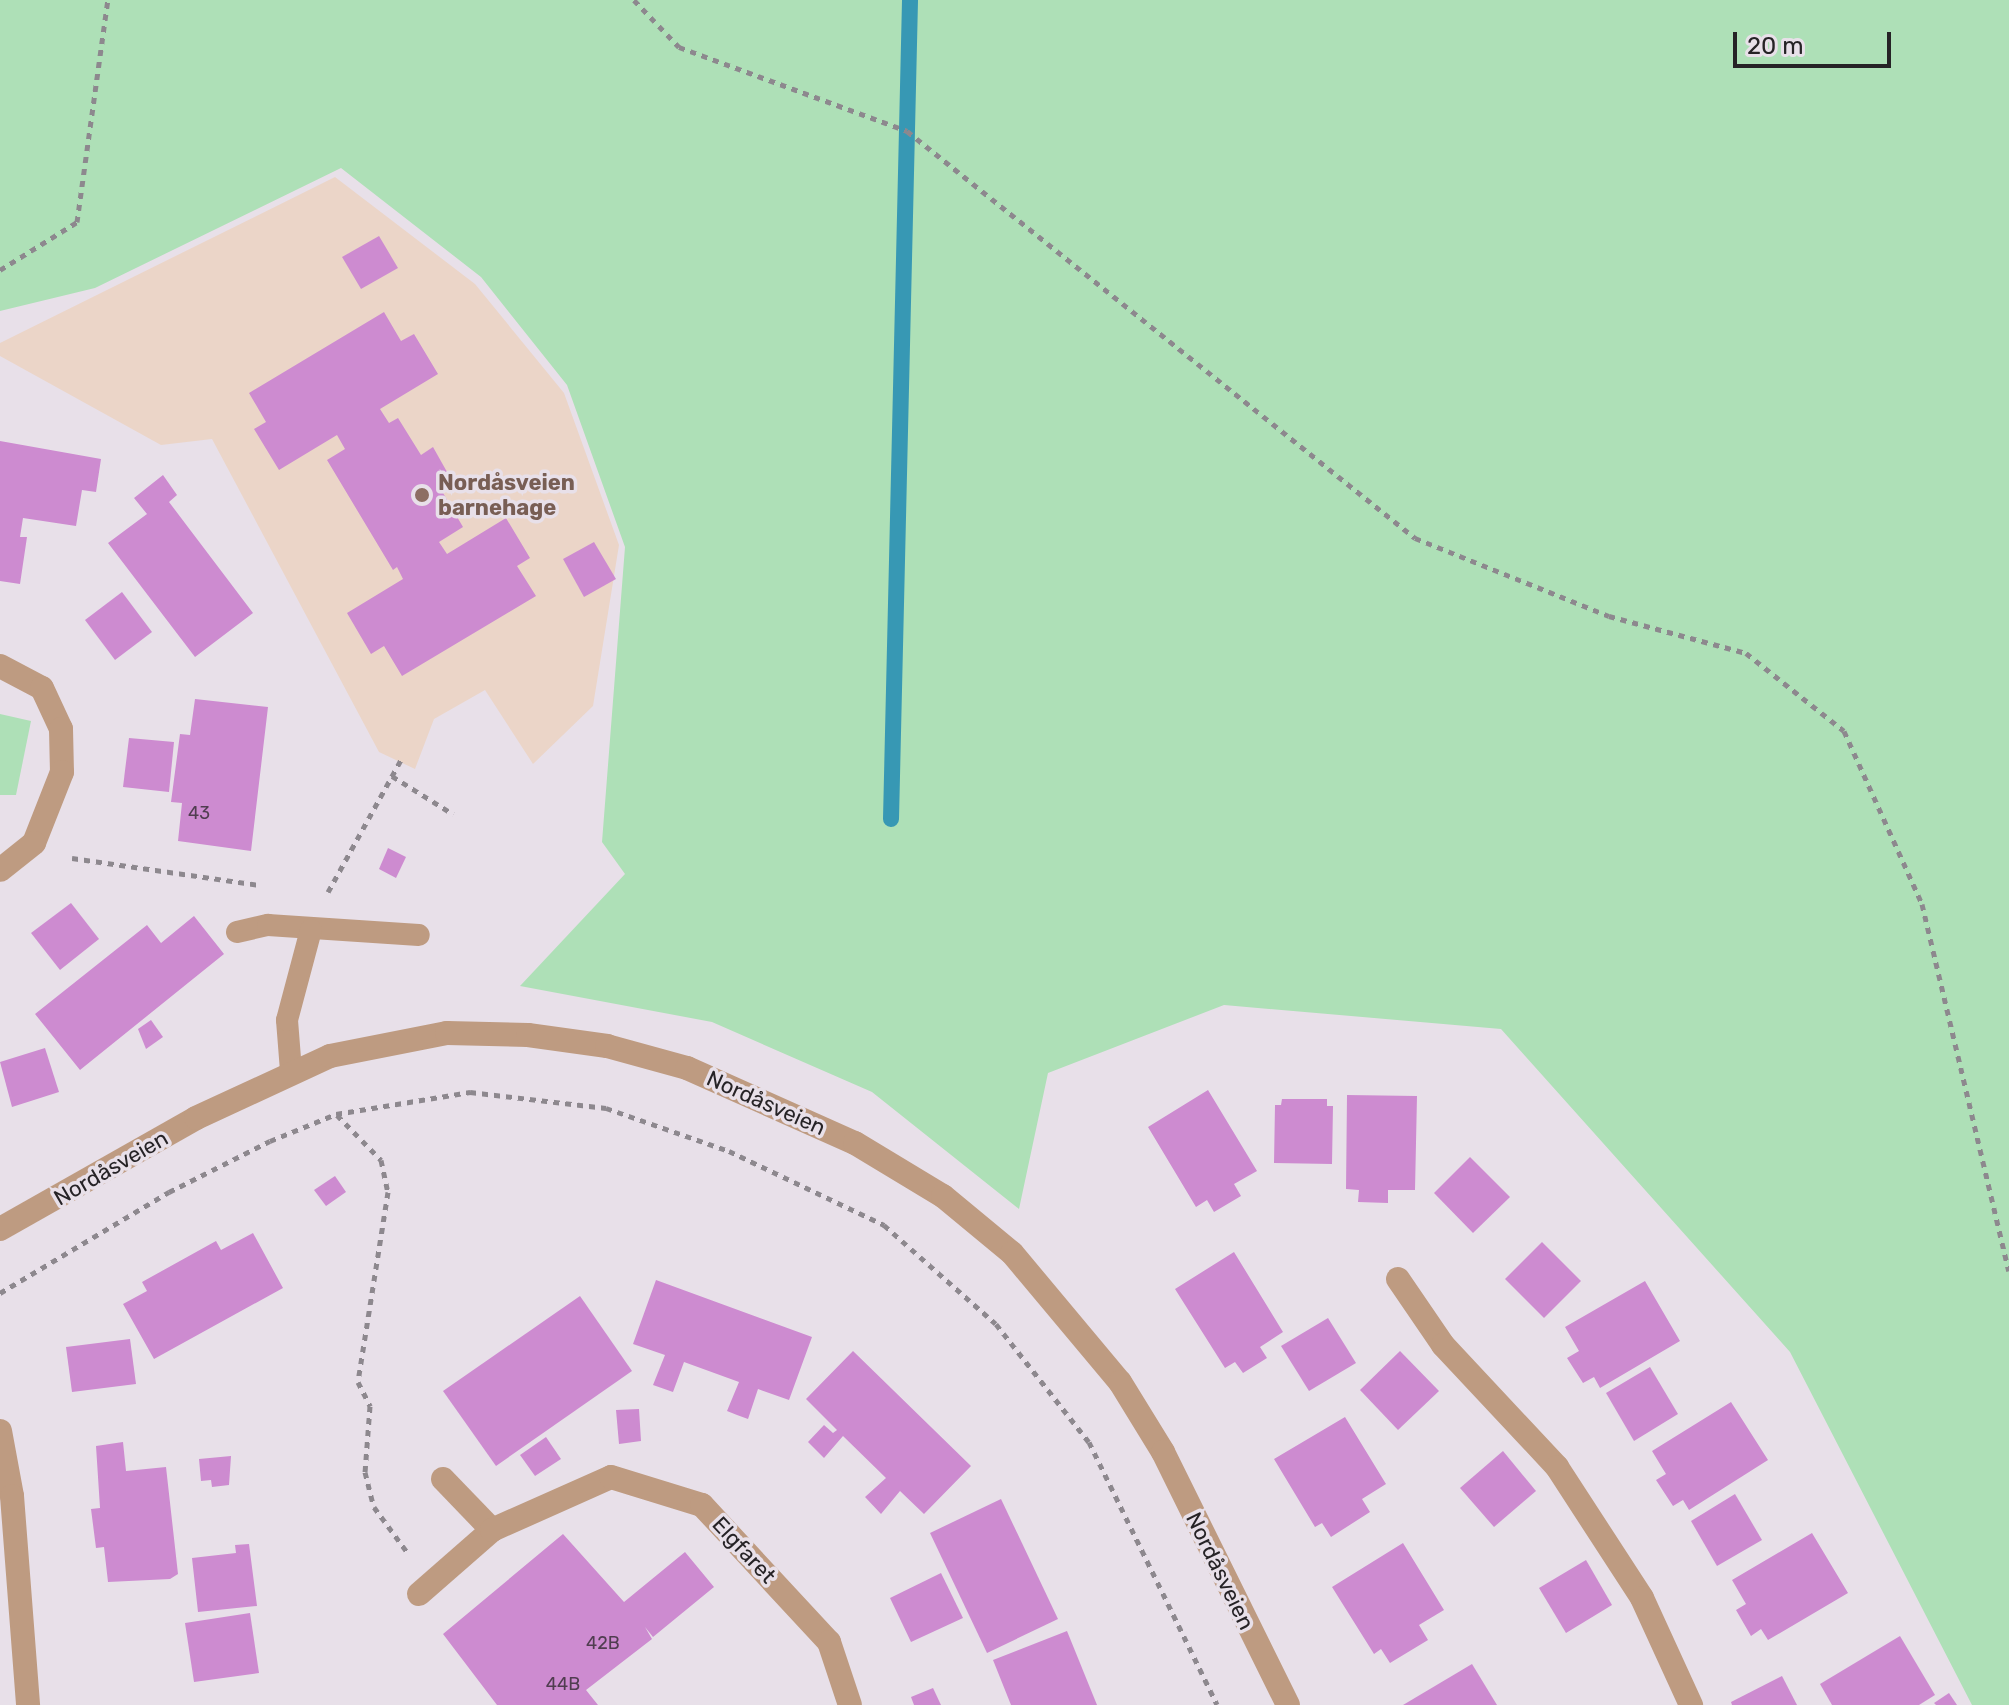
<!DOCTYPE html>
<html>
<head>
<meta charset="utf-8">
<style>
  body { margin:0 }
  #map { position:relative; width:2009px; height:1705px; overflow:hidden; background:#e8e0e9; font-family:Rubik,sans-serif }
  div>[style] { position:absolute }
  .education>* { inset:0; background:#ebd5c8 }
  .green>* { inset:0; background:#aee0b7 }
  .stream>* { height:16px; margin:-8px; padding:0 8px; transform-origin:8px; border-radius:8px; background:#3798b4 }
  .building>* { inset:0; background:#cd8bd0 }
  .path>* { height:5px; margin-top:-2.5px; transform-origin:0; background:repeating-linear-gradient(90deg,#8d888e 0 6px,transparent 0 12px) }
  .lane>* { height:22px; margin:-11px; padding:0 11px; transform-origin:11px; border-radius:11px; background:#be9b81 }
  .street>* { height:24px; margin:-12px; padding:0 12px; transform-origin:12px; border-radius:12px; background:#be9b81 }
  .dots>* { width:22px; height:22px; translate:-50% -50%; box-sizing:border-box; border:4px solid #e8e0e9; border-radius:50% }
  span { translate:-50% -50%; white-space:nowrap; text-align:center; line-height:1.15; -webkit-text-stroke:7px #e8e0e9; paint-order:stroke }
  .number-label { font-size:18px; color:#503d50 }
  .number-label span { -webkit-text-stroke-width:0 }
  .education-label { font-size:22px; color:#785e54; font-weight:700 }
  .left { translate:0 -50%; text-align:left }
  .street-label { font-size:22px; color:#262326 }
  .scale { position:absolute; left:1733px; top:32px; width:158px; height:36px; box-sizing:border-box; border:4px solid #262326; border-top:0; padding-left:10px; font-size:24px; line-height:28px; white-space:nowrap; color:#262326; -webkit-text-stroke:6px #e8e0e9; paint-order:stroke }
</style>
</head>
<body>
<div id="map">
  <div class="education">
    <i style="clip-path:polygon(335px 177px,475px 284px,564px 393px,619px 545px,593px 706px,533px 764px,485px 690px,434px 719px,415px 769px,379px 752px,212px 439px,161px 445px,0 356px,0 343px)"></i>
  </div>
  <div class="green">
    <i style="clip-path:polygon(0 0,2009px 0,2009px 1705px,1972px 1705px,1790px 1352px,1501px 1029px,1224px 1005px,1048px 1073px,1019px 1209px,872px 1092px,712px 1022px,520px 986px,625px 874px,602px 842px,625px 547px,567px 385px,481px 277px,341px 168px,95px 288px,0 311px)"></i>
    <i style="clip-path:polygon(0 714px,31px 721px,16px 795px,0 795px)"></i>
  </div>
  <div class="stream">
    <i style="left:891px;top:819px;width:819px;rotate:-88.67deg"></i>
  </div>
  <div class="building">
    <i style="clip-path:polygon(379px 236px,398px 268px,361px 289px,342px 257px)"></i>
    <i style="clip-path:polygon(384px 312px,401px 341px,414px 334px,438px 374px,380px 409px,389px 423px,398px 418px,421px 455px,433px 447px,451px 479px,439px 486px,463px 527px,439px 542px,447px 554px,506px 518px,530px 558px,517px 566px,536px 596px,402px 676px,384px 646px,371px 654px,347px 613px,403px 579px,397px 567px,393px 570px,327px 460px,345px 449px,337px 435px,279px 470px,254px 429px,266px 422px,249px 393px)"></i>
    <i style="clip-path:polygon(0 441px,101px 459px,96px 492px,82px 490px,76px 526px,23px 518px,20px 537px,27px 537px,20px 584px,0 581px)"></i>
    <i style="clip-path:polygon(163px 475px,177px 495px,169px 502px,253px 613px,195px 657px,108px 543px,147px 514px,134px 498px)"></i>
    <i style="clip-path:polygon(594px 542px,616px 579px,584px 597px,563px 559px)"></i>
    <i style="clip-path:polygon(122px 592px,152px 632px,115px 660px,85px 620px)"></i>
    <i style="clip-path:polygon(195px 699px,268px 707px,251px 851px,178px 841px,182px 803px,171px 802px,180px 734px,190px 735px)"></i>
    <i style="clip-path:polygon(129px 738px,174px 742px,169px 792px,123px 787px)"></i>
    <i style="clip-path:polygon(388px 848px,406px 857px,396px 878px,379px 869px)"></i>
    <i style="clip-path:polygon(71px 903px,99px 939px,60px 970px,31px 933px)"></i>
    <i style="clip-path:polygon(194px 916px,224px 954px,80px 1070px,35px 1014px,147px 925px,161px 943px)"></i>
    <i style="clip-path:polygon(151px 1020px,163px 1037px,146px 1049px,138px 1029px)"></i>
    <i style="clip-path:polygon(45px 1048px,59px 1092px,12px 1107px,0 1062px)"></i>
    <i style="clip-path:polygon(1208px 1090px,1257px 1171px,1234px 1184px,1241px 1196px,1214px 1212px,1207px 1200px,1196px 1207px,1148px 1127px)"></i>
    <i style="clip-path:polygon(1347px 1095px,1417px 1096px,1415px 1190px,1388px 1190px,1388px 1203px,1358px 1202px,1359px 1190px,1346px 1189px)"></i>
    <i style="clip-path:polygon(1282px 1099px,1327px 1099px,1327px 1106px,1333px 1106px,1332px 1164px,1274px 1163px,1275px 1105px,1281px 1105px)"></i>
    <i style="clip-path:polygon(1470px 1157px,1510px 1197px,1473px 1233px,1434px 1193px)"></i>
    <i style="clip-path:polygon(335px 1176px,346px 1192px,326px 1206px,314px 1190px)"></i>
    <i style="clip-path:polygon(253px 1233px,283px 1288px,154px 1359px,123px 1304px,147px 1291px,142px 1282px,216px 1241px,221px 1250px)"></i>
    <i style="clip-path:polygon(1542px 1242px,1581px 1281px,1544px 1318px,1505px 1279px)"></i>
    <i style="clip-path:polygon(1234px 1252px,1283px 1332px,1260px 1347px,1267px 1358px,1243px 1373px,1235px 1362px,1225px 1368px,1175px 1289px)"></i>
    <i style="clip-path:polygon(656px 1280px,812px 1337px,789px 1400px,758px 1389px,748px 1419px,737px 1415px,727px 1411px,739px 1382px,684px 1362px,673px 1392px,653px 1385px,665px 1355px,633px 1344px)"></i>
    <i style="clip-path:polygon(1645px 1281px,1680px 1341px,1600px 1388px,1594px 1377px,1583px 1383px,1567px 1358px,1579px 1351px,1565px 1327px)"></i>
    <i style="clip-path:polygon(580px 1296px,632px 1371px,496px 1466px,443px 1391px)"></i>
    <i style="clip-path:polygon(1328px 1318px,1356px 1363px,1309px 1391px,1281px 1346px)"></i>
    <i style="clip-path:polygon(130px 1339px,136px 1384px,72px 1392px,66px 1347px)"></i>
    <i style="clip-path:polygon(853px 1351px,971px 1466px,924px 1514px,900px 1491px,881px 1514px,865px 1497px,886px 1478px,843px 1436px,824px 1458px,808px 1442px,824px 1425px,833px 1433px,837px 1430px,806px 1399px)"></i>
    <i style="clip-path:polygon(1400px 1351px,1439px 1391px,1398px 1430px,1360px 1390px)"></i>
    <i style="clip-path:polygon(1650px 1367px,1678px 1414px,1634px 1441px,1606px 1393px)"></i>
    <i style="clip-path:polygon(1731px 1402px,1768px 1460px,1689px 1510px,1683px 1500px,1673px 1506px,1656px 1480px,1666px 1474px,1652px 1451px)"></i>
    <i style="clip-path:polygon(639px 1409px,641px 1441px,619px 1444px,616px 1410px)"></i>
    <i style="clip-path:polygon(1345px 1417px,1386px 1484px,1362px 1499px,1370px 1512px,1331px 1537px,1322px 1523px,1315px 1527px,1274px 1459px)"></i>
    <i style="clip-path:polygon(546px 1437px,561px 1459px,535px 1476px,520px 1455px)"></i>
    <i style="clip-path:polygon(123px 1442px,126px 1471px,166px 1467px,178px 1574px,170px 1579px,108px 1582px,104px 1547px,96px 1548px,91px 1509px,100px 1508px,96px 1446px)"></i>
    <i style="clip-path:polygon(1503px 1451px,1536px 1491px,1494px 1527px,1460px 1488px)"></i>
    <i style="clip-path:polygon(231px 1456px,229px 1485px,212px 1487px,211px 1480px,201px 1481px,199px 1459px)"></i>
    <i style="clip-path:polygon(1735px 1494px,1762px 1540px,1717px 1566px,1691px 1521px)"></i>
    <i style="clip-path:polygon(1001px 1499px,1058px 1619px,987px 1653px,930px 1533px)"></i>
    <i style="clip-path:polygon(1812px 1533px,1848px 1593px,1768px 1640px,1761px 1629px,1751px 1636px,1736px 1610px,1746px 1604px,1732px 1580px)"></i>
    <i style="clip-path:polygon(563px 1534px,624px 1602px,685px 1552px,714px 1587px,653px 1637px,645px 1627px,652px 1639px,586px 1690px,598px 1705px,497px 1705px,443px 1634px)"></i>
    <i style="clip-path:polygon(1403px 1543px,1444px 1610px,1419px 1625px,1428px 1640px,1390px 1663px,1381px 1649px,1374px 1654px,1332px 1587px)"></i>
    <i style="clip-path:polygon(249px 1544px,257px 1606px,198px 1612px,192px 1558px,236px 1553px,235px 1545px)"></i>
    <i style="clip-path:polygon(1586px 1560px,1612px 1605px,1566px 1633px,1539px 1588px)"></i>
    <i style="clip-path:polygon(941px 1573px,963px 1618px,911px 1642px,890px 1598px)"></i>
    <i style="clip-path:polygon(250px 1613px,259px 1673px,194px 1682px,185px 1623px)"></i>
    <i style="clip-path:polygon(1067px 1631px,1097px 1705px,1011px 1705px,993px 1660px)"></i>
    <i style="clip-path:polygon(1900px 1636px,1935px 1695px,1919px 1705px,1832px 1705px,1820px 1684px)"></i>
    <i style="clip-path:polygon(1472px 1664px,1497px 1705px,1403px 1705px)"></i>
    <i style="clip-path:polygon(1782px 1676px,1797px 1705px,1732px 1705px,1731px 1702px)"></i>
    <i style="clip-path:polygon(933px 1688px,941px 1705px,914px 1705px,911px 1697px)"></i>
    <i style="clip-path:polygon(1949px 1693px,1957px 1705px,1936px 1705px,1934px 1703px)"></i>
  </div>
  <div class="path">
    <i style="left:634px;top:0;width:65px;rotate:46.2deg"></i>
    <i style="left:679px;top:47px;width:243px;rotate:20.2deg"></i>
    <i style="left:907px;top:131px;width:651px;rotate:38.7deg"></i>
    <i style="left:1415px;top:538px;width:209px;rotate:21.9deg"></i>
    <i style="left:1609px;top:616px;width:142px;rotate:15.1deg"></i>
    <i style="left:1746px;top:653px;width:125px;rotate:38.5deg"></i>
    <i style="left:1844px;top:731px;width:190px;rotate:65.7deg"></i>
    <i style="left:1922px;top:904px;width:377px;rotate:76.7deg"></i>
    <i style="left:0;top:270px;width:91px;rotate:-31.9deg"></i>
    <i style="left:77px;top:222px;width:224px;rotate:-82.1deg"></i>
    <i style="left:392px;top:776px;width:72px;rotate:31.9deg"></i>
    <i style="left:72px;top:858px;width:190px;rotate:8.2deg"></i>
    <i style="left:328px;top:892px;width:151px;rotate:-61.1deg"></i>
    <i style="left:337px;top:1115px;width:63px;rotate:45.6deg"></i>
    <i style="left:381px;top:1160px;width:33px;rotate:78deg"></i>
    <i style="left:388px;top:1192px;width:192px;rotate:99deg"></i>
    <i style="left:358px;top:1382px;width:27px;rotate:63deg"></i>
    <i style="left:370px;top:1406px;width:66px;rotate:94.3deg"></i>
    <i style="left:365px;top:1472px;width:36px;rotate:76deg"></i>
    <i style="left:374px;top:1507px;width:56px;rotate:53.7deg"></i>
    <i style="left:0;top:1293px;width:197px;rotate:-30.9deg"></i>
    <i style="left:169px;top:1192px;width:113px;rotate:-26.8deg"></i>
    <i style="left:270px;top:1141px;width:71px;rotate:-22.2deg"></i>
    <i style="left:336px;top:1114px;width:136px;rotate:-9.3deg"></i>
    <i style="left:470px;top:1092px;width:137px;rotate:6.7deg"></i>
    <i style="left:606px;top:1108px;width:130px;rotate:19.3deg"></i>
    <i style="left:729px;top:1151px;width:172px;rotate:25.5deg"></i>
    <i style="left:884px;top:1225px;width:149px;rotate:41.5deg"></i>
    <i style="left:996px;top:1324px;width:150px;rotate:51.8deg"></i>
    <i style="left:1089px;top:1442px;width:292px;rotate:64deg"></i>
  </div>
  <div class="lane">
    <i style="left:237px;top:932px;width:32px;rotate:-13deg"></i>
    <i style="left:268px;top:925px;width:151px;rotate:3.8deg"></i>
    <i style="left:291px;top:1071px;width:51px;rotate:-94.5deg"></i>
    <i style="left:287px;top:1020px;width:93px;rotate:-75.1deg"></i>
  </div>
  <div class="street">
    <i style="left:0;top:666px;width:47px;rotate:27.6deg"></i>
    <i style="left:42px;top:688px;width:45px;rotate:65.1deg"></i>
    <i style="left:61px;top:729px;width:43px;rotate:88.7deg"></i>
    <i style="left:62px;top:772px;width:76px;rotate:111.5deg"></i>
    <i style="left:34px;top:843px;width:43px;rotate:141.5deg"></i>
    <i style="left:0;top:1229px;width:225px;rotate:-29.5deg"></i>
    <i style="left:196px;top:1118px;width:148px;rotate:-24.8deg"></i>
    <i style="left:330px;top:1056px;width:119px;rotate:-11.1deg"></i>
    <i style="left:447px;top:1033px;width:81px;rotate:1.4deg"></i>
    <i style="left:528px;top:1035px;width:80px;rotate:7.9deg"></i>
    <i style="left:607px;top:1046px;width:83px;rotate:15.4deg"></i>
    <i style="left:687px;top:1068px;width:184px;rotate:24.1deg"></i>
    <i style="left:855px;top:1143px;width:103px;rotate:31.1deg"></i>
    <i style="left:943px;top:1196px;width:89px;rotate:39.6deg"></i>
    <i style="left:1012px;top:1253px;width:168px;rotate:50.1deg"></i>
    <i style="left:1120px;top:1382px;width:82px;rotate:58.4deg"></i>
    <i style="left:1163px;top:1452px;width:282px;rotate:63.7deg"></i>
    <i style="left:1398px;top:1279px;width:80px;rotate:55.7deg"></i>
    <i style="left:1443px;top:1345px;width:167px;rotate:46.9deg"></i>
    <i style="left:1557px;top:1467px;width:156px;rotate:57deg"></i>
    <i style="left:1642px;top:1598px;width:118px;rotate:65.4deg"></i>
    <i style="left:0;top:1431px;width:66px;rotate:79.5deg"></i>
    <i style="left:12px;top:1496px;width:210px;rotate:85.6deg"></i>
    <i style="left:443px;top:1479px;width:71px;rotate:46.1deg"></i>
    <i style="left:419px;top:1594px;width:97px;rotate:-41.2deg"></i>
    <i style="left:492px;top:1530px;width:130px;rotate:-24deg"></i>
    <i style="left:611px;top:1477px;width:95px;rotate:17.1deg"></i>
    <i style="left:702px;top:1505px;width:187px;rotate:47.2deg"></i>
    <i style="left:829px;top:1642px;width:66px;rotate:71.6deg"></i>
  </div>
  <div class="dots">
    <i style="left:422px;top:495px;background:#8d6e63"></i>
  </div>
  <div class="number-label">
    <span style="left:199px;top:813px">43</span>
    <span style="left:603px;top:1643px">42B</span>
    <span style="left:563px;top:1684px">44B</span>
  </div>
  <div class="education-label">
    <span class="left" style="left:438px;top:495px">Nordåsveien<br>barnehage</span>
  </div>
  <div class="street-label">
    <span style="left:766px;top:1103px;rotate:24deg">Nordåsveien</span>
    <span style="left:111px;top:1168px;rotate:-30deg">Nordåsveien</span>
    <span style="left:744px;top:1550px;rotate:47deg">Elgfaret</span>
    <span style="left:1220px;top:1571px;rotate:64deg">Nordåsveien</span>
  </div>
  <div class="scale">20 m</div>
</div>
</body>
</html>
